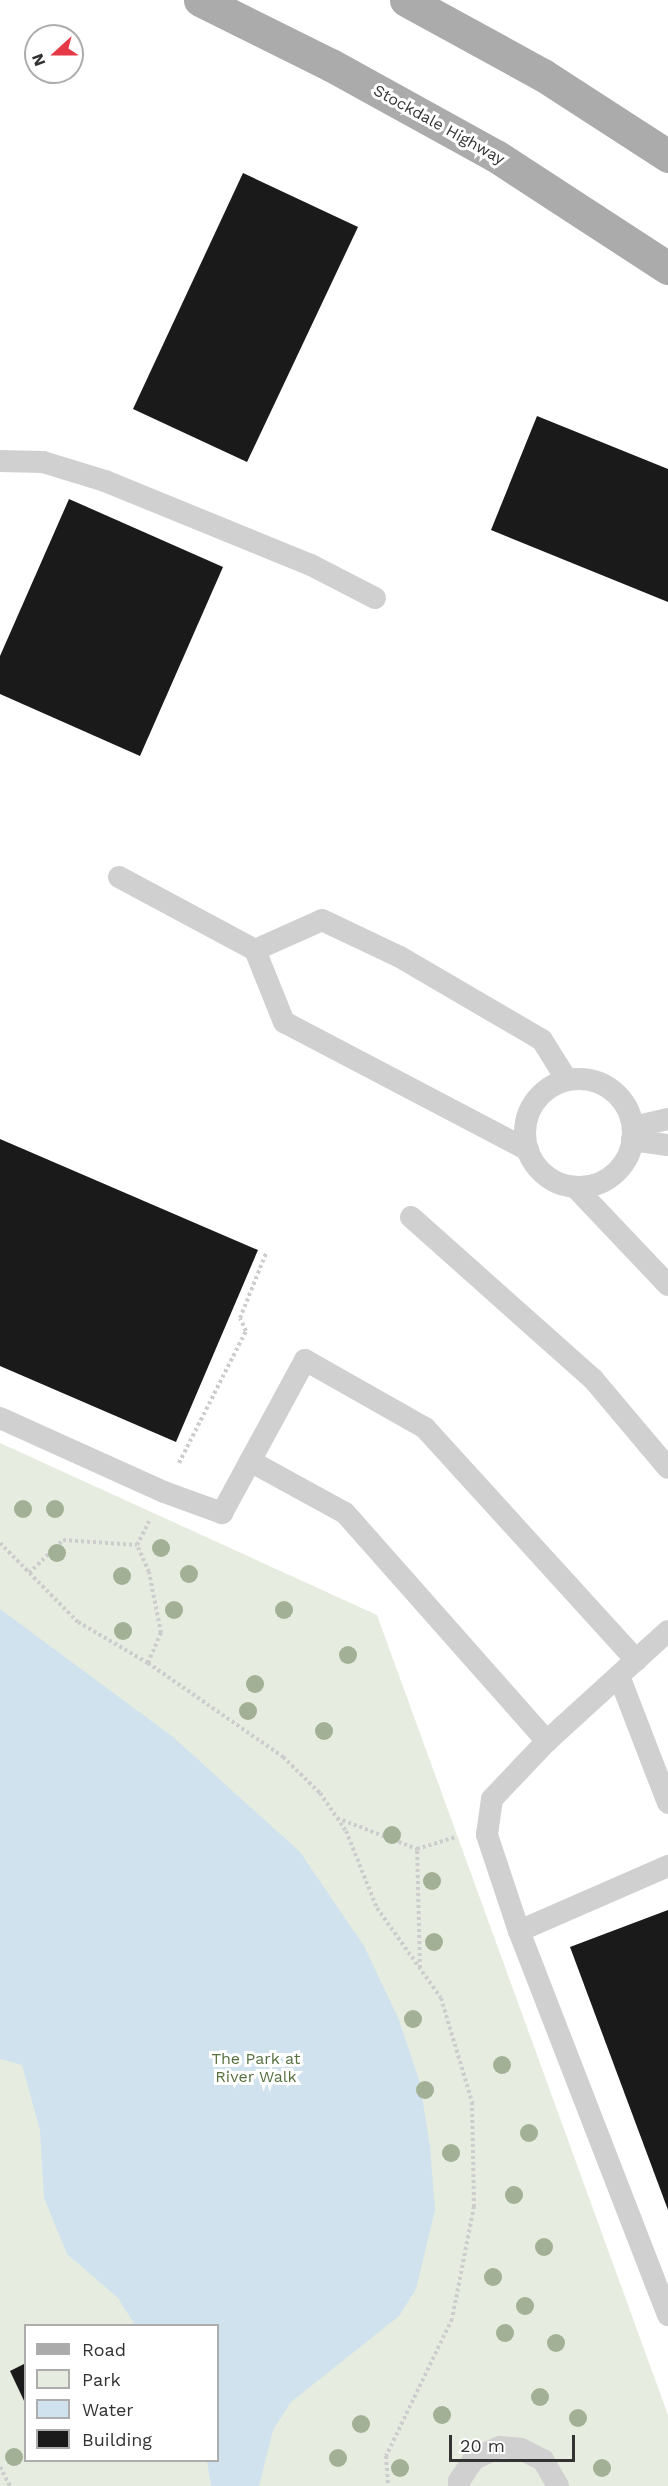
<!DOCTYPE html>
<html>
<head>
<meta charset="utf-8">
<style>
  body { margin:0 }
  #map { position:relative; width:668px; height:2486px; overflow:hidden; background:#fff; font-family:"Work Sans",sans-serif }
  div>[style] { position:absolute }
  .green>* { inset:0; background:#e6ecdf }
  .water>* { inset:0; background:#cfe2ee }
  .building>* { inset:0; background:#1a1a1a }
  .path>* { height:4px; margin-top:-2px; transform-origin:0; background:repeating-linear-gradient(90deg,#cdcdcd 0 3px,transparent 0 6px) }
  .lane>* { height:22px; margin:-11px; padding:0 11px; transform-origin:11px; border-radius:11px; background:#d0d0d0 }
  .lane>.ring { margin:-11px; padding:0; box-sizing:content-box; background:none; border:22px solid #d0d0d0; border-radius:50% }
  .primary>* { height:33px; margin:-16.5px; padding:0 16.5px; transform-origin:16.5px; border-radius:16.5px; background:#ababab }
  .trees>* { width:18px; height:18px; margin:-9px; border-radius:50%; background:#a2b095 }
  span { translate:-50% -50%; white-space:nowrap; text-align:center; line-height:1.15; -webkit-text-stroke:6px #fff; paint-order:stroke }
  .street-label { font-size:16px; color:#333 }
  .park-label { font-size:16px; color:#56703f }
  .legend { position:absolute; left:24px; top:2324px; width:195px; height:138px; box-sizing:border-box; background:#fff; border:2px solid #adadad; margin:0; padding:8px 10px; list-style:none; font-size:18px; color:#333 }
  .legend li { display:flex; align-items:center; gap:12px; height:30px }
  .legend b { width:30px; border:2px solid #adadad }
  .north { position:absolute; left:24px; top:24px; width:60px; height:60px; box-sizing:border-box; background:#fff; border:2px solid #adadad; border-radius:50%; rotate:249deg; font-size:16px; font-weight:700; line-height:24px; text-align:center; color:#333 }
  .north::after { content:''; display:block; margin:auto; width:21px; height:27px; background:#e63946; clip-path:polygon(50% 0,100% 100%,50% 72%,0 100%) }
  .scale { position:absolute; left:449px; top:2435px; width:126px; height:27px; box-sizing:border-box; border:3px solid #333; border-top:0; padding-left:8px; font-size:18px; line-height:21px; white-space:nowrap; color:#333; -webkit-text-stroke:4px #fff; paint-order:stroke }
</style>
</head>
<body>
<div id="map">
  <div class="green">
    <i style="clip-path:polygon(evenodd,0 1443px,377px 1615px,668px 2415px,668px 2486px,0 2486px,0 1443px,26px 2326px,218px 2326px,218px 2460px,26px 2460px,26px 2326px)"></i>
  </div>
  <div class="water">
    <i style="clip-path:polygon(0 1609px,173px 1737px,300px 1852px,364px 1946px,399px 2020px,420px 2083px,430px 2147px,435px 2210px,416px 2289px,399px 2316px,291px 2402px,273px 2430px,259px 2486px,211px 2486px,207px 2461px,218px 2460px,218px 2326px,135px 2325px,118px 2298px,67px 2254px,44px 2198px,40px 2130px,22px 2065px,0 2059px)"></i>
  </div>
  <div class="building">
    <i style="clip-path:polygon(243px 173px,358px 227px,247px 462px,133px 409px)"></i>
    <i style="clip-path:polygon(537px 416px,668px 469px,668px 602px,491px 530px)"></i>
    <i style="clip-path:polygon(69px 499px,223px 567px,140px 756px,0 694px,0 656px)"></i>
    <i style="clip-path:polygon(0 1139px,258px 1250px,176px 1442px,0 1366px)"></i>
    <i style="clip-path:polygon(668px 1910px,668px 2210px,570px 1947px)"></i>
    <i style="clip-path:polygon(26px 2363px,26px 2405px,10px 2371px)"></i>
  </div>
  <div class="path">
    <i style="left:179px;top:1463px;width:148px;rotate:-63.1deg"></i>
    <i style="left:246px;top:1331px;width:14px;rotate:-115deg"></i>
    <i style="left:240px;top:1318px;width:72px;rotate:-68.1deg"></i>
    <i style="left:0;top:1543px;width:111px;rotate:45.4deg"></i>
    <i style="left:78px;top:1622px;width:81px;rotate:30.4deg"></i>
    <i style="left:148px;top:1663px;width:165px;rotate:34.8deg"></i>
    <i style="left:283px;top:1757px;width:52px;rotate:44.2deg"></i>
    <i style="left:320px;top:1793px;width:46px;rotate:55.6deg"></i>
    <i style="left:346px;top:1831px;width:83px;rotate:68.1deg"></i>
    <i style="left:377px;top:1908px;width:110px;rotate:54.6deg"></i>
    <i style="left:441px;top:1998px;width:109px;rotate:73.4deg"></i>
    <i style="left:472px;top:2102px;width:104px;rotate:88.9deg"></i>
    <i style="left:474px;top:2206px;width:115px;rotate:101deg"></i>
    <i style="left:452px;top:2319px;width:152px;rotate:115.7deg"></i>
    <i style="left:386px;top:2456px;width:30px;rotate:86deg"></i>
    <i style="left:29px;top:1573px;width:47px;rotate:-44.1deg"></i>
    <i style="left:63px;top:1540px;width:74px;rotate:3.9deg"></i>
    <i style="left:148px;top:1663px;width:33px;rotate:-67deg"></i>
    <i style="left:161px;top:1633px;width:62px;rotate:-101.1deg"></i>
    <i style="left:149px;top:1572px;width:30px;rotate:-114deg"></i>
    <i style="left:137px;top:1545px;width:27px;rotate:-63deg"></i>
    <i style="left:337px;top:1818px;width:86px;rotate:21.2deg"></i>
    <i style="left:420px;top:1968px;width:119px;rotate:-91.4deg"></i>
    <i style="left:417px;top:1849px;width:41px;rotate:-17.1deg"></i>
    <i style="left:0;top:2467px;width:21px;rotate:62deg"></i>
  </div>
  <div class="lane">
    <i style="left:0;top:461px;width:43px;rotate:1.3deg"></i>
    <i style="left:43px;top:462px;width:65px;rotate:17deg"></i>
    <i style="left:105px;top:481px;width:222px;rotate:22.2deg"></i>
    <i style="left:311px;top:565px;width:72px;rotate:27.3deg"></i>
    <i style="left:119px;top:877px;width:154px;rotate:28.2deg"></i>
    <i style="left:255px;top:950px;width:78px;rotate:68.1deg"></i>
    <i style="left:284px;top:1022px;width:276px;rotate:27.7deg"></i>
    <i style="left:255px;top:950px;width:73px;rotate:-24.1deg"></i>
    <i style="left:322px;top:920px;width:86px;rotate:25.4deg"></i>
    <i style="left:400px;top:957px;width:164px;rotate:30.3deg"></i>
    <i style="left:542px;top:1040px;width:47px;rotate:58deg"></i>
    <i class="ring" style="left:525px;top:1079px;width:86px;height:86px"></i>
    <i style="left:633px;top:1127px;width:36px;rotate:-13deg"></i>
    <i style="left:632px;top:1140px;width:36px;rotate:8deg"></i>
    <i style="left:575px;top:1187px;width:135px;rotate:46.5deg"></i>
    <i style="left:411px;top:1217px;width:244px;rotate:41.7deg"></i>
    <i style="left:593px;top:1379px;width:116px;rotate:49.9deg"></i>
    <i style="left:0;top:1418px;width:180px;rotate:24.3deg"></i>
    <i style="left:164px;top:1492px;width:62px;rotate:19.9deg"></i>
    <i style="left:222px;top:1513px;width:174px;rotate:-61.5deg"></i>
    <i style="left:305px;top:1360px;width:138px;rotate:29.5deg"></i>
    <i style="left:425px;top:1428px;width:314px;rotate:47.7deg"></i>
    <i style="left:636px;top:1660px;width:43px;rotate:-42.2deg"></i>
    <i style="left:250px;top:1461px;width:108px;rotate:28.7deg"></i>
    <i style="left:345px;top:1513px;width:305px;rotate:48.5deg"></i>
    <i style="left:547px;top:1741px;width:120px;rotate:-42.3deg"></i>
    <i style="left:619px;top:1676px;width:136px;rotate:68.9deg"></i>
    <i style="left:547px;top:1741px;width:80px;rotate:133.5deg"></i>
    <i style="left:492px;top:1799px;width:36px;rotate:98deg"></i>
    <i style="left:487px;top:1835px;width:101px;rotate:71.6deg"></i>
    <i style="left:519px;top:1931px;width:163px;rotate:-23.6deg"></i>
    <i style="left:519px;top:1931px;width:412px;rotate:68.8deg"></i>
    <i style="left:459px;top:2486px;width:5px;rotate:-90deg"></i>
    <i style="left:459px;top:2481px;width:27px;rotate:-56deg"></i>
    <i style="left:474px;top:2459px;width:29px;rotate:-25deg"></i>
    <i style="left:500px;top:2447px;width:21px;rotate:5deg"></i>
    <i style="left:521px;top:2449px;width:25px;rotate:27deg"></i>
    <i style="left:543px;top:2460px;width:30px;rotate:60deg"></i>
  </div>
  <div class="primary">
    <i style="left:200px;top:0;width:146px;rotate:26.4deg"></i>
    <i style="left:331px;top:65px;width:188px;rotate:28.9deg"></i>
    <i style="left:496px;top:156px;width:205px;rotate:33.1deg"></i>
    <i style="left:406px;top:0;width:156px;rotate:28.7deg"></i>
    <i style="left:543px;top:75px;width:149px;rotate:32.9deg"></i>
  </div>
  <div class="trees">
    <i style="left:23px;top:1509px"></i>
    <i style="left:55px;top:1509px"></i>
    <i style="left:161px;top:1548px"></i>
    <i style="left:57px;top:1553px"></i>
    <i style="left:189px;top:1574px"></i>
    <i style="left:122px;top:1576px"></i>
    <i style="left:174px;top:1610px"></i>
    <i style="left:284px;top:1610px"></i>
    <i style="left:123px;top:1631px"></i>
    <i style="left:348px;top:1655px"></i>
    <i style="left:255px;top:1684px"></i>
    <i style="left:248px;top:1711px"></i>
    <i style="left:324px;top:1731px"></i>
    <i style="left:392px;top:1835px"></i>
    <i style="left:432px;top:1881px"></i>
    <i style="left:434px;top:1942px"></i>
    <i style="left:413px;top:2019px"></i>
    <i style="left:502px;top:2065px"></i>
    <i style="left:425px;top:2090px"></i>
    <i style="left:529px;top:2133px"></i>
    <i style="left:451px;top:2153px"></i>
    <i style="left:514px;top:2195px"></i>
    <i style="left:544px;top:2247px"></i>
    <i style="left:493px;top:2277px"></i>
    <i style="left:525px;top:2306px"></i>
    <i style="left:505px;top:2333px"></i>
    <i style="left:556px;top:2343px"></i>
    <i style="left:540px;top:2397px"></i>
    <i style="left:442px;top:2415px"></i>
    <i style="left:578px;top:2418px"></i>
    <i style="left:361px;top:2424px"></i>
    <i style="left:14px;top:2457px"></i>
    <i style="left:338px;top:2458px"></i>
    <i style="left:400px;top:2468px"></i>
    <i style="left:602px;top:2468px"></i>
  </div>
  <div class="street-label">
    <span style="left:439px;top:125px;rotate:29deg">Stockdale Highway</span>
  </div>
  <div class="park-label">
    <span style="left:256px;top:2068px">The Park at<br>River Walk</span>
  </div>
  <ul class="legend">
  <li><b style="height:8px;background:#ababab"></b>Road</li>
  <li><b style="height:16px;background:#e6ecdf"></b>Park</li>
  <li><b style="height:16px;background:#cfe2ee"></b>Water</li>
  <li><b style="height:16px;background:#1a1a1a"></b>Building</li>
  </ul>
  <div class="north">N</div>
  <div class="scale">20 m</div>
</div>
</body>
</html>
